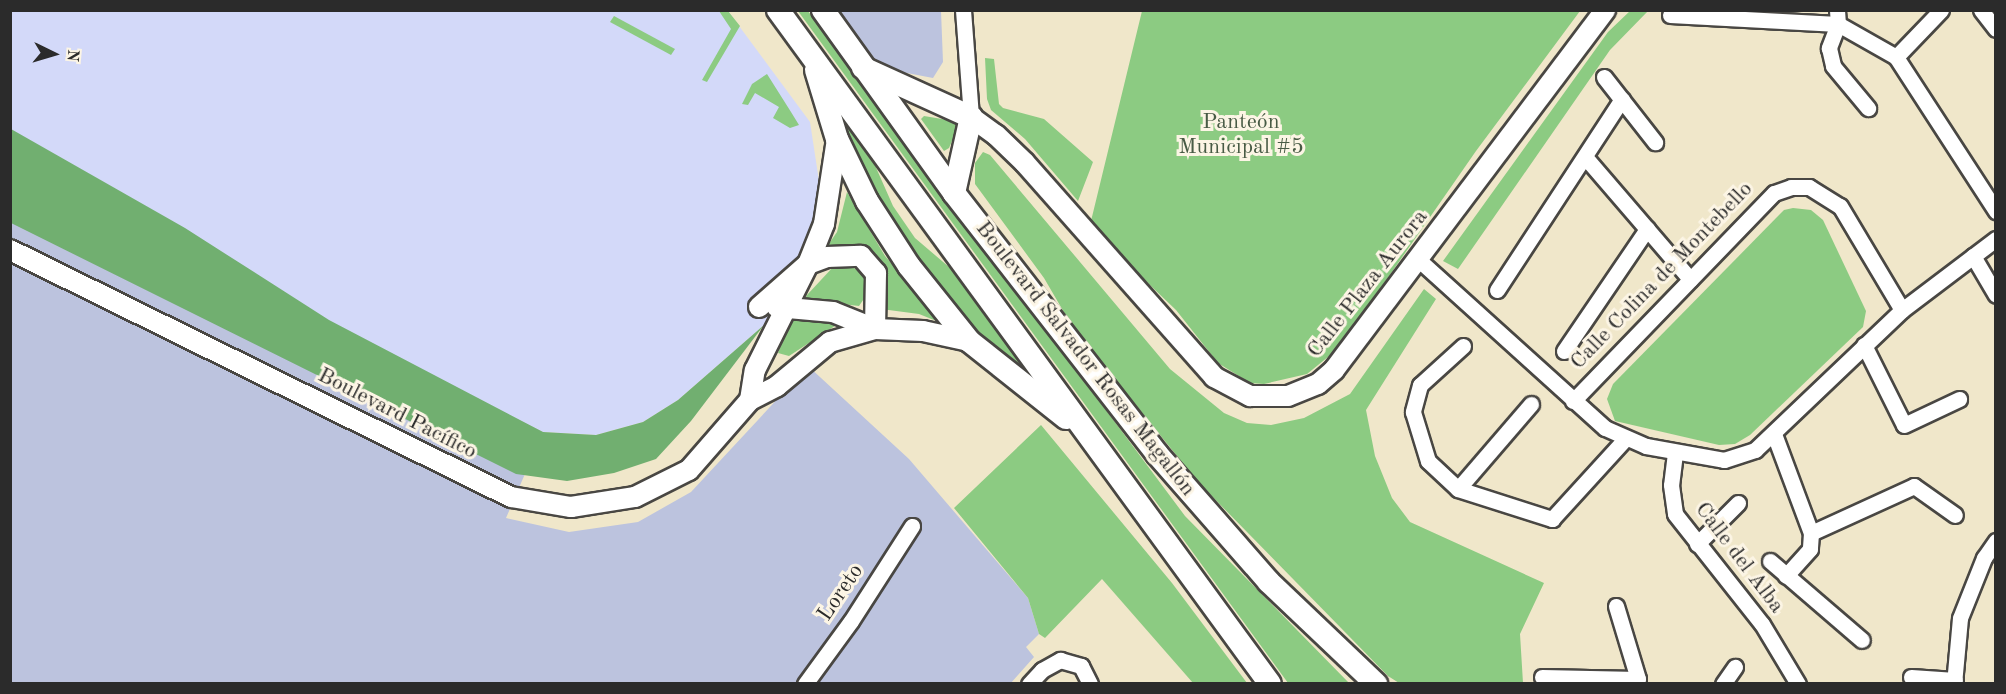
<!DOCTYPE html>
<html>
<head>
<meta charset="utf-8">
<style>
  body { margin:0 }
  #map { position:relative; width:2006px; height:694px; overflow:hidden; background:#f0e7ca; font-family:"Old Standard TT",serif }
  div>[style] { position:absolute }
  .built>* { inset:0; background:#d3d9f9 }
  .industrial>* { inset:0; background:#bcc3de }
  .green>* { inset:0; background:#8ccb82 }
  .forest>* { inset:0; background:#71af70 }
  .roads { filter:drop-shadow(2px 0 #494743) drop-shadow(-2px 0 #494743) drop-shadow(0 2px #494743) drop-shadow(0 -2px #494743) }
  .minor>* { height:15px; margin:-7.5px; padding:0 7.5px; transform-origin:7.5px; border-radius:7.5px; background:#fff }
  .major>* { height:20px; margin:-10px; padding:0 10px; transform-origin:10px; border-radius:10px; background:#fff }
  .highway>* { height:22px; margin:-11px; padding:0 11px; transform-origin:11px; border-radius:11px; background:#fff }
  span { translate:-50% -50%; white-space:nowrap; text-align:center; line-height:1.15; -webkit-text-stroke:6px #fcf5e5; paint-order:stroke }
  .park-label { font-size:22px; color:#485b45 }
  .street-label { font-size:22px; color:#2b2b2b }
  .frame { position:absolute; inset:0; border:12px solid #2b2b2b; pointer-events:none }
  .north { position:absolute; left:24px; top:24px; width:60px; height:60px; -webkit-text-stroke:4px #fcf5e5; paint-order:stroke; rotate:95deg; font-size:16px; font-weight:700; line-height:24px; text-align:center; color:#2b2b2b }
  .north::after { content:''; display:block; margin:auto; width:21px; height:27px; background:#2b2b2b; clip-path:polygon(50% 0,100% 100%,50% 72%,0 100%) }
</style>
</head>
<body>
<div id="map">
  <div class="built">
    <i style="clip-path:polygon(10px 11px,728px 11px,810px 122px,819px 181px,814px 220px,801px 255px,764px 325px,678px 400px,643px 422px,596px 435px,543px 432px,11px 169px)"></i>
  </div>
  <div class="industrial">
    <i style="clip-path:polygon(840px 11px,941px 11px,943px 62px,933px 78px,881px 68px)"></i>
    <i style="clip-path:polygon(10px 169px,543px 432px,506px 518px,569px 532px,638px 522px,691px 492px,808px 366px,909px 459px,1028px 598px,1039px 634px,1026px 647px,1034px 657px,1010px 684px,11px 683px)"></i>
  </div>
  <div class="green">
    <i style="clip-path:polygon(1631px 10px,1648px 11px,1610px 50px,1458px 269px,1443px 261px,1608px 32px)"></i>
    <i style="clip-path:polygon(719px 11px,728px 11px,740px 26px,707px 82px,702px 80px,731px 29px)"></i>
    <i style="clip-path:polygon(798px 11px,808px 11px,1185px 516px,1349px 683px,1288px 683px)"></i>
    <i style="clip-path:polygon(1142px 11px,1580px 11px,1476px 151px,1339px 348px,1307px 374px,1264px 384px,1250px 383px,1218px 363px,1176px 310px,1129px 265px,1091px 221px)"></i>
    <i style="clip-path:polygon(614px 16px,675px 49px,671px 55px,610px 22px)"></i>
    <i style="clip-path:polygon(985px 58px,994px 59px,999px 104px,1003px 108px,1044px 119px,1093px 162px,1078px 201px,1025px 139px,991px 110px,987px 99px)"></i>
    <i style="clip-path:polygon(767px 74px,791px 112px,799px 125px,790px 128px,773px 118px,779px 107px,755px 93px,748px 105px,742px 104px,752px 84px)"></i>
    <i style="clip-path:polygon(836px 112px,874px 163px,893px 206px,915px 238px,956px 273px,1069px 427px,966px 325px,882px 211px)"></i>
    <i style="clip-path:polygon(924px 116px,960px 122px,949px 148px,944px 151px,921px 119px)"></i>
    <i style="clip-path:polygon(983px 152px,990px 155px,1170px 369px,1224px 413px,1247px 423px,1271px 425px,1304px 418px,1350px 394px,1424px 289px,1436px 299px,1366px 410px,1375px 456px,1392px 498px,1410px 522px,1544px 583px,1520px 634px,1523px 683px,1399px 683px,1388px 676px,1198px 482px,1072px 326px,1044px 278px,975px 184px,975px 163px)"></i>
    <i style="clip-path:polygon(847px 192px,885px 256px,944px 324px,919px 314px,881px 309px,883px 268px,875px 253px,852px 246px,826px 248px,837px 232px)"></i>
    <i style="clip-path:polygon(1793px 208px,1811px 210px,1823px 220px,1866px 311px,1863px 327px,1750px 435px,1735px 444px,1719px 445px,1615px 421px,1607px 399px,1613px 384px,1784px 210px)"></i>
    <i style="clip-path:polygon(848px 264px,866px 276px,870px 290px,859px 306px,807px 300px,806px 296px,835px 265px)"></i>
    <i style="clip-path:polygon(798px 317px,841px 322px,789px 356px,778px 353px,789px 322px)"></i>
    <i style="clip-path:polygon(1041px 425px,1172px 583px,1247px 683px,1193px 683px,1102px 579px,1045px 638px,1039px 634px,1028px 598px,954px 508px)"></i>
  </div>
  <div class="forest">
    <i style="clip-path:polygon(11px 129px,185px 228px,329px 320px,543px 432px,596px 435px,643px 422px,678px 400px,764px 325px,691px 421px,656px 459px,614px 473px,567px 481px,516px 474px,11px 223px)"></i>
  </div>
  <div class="roads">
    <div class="minor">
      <i style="left:963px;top:10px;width:107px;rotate:85.7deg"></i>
      <i style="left:1837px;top:10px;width:14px;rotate:86deg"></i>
      <i style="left:1838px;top:24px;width:26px;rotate:111deg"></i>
      <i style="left:1829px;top:48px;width:18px;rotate:77deg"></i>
      <i style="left:1833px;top:66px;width:55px;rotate:50.2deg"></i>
      <i style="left:1981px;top:10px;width:24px;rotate:52deg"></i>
      <i style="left:1670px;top:15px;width:168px;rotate:3.1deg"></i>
      <i style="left:1838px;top:24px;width:67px;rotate:29.6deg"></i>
      <i style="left:1896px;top:57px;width:184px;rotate:57deg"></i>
      <i style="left:1896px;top:57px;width:65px;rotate:-46.2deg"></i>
      <i style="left:1604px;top:77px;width:83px;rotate:51.9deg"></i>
      <i style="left:1586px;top:158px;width:160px;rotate:49.3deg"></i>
      <i style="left:1973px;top:256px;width:45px;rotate:59.5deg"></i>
      <i style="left:1420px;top:261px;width:249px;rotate:42.1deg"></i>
      <i style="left:1605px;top:428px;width:45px;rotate:23.7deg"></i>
      <i style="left:1646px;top:446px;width:79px;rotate:10.2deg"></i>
      <i style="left:1724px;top:460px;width:33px;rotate:-18deg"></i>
      <i style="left:1755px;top:450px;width:203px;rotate:-43.6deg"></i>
      <i style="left:1902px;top:310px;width:118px;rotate:-37.1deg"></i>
      <i style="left:1497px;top:290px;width:228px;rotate:-56.8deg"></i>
      <i style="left:1864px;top:345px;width:89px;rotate:63.4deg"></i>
      <i style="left:1904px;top:425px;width:61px;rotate:-25.3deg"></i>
      <i style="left:1463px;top:346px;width:58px;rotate:137.8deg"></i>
      <i style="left:1420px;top:385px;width:28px;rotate:105deg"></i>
      <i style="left:1413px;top:412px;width:51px;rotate:73deg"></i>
      <i style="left:1428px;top:461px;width:41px;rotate:43deg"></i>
      <i style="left:1458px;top:489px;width:99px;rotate:17.7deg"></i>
      <i style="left:1552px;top:519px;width:108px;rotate:-47.6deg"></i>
      <i style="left:1564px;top:351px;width:148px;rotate:-55.8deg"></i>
      <i style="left:1573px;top:401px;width:289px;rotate:-46deg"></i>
      <i style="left:1774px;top:193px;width:18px;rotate:-19deg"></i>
      <i style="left:1791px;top:187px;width:18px"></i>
      <i style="left:1809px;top:187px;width:36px;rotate:32deg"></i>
      <i style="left:1840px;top:206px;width:121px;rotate:59.2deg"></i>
      <i style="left:1774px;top:434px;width:106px;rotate:69.5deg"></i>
      <i style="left:1811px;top:533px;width:16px;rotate:94deg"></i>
      <i style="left:1810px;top:549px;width:36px;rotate:132deg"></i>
      <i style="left:1675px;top:453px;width:32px;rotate:97deg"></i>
      <i style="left:1671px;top:485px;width:29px;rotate:82deg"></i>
      <i style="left:1675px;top:514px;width:140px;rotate:51.7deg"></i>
      <i style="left:1762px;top:624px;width:70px;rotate:59deg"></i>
      <i style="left:1458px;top:489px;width:112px;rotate:-49.3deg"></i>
      <i style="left:1811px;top:533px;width:113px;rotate:-24.5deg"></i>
      <i style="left:1914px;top:486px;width:50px;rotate:35.3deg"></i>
      <i style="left:1697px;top:544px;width:58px;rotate:-45deg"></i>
      <i style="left:1770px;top:561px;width:121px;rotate:40.7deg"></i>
      <i style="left:1616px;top:606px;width:76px;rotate:73.2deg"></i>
      <i style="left:1542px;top:677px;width:96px;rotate:1.2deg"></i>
      <i style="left:1911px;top:677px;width:44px;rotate:3.9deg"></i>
      <i style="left:805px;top:684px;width:78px;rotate:-53.9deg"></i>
      <i style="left:851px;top:621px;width:113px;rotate:-57.3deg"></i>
      <i style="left:1029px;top:684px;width:19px;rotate:-47deg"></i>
      <i style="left:1042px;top:670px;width:21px;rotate:-29deg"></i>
      <i style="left:1060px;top:660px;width:22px;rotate:16deg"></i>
      <i style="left:1081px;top:666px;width:20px;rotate:63deg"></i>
      <i style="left:1723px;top:684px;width:21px;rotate:-55deg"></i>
      <i style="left:1954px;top:684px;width:66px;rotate:-84.8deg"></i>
      <i style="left:1960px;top:618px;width:65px;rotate:-68.2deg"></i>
      <i style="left:1984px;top:558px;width:21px;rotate:-55deg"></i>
    </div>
    <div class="major">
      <i style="left:971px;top:117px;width:31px;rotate:36deg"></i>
      <i style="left:996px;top:135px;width:40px;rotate:44deg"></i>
      <i style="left:1025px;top:163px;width:286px;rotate:48.5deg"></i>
      <i style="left:1214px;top:377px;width:41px;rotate:27.8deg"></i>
      <i style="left:1250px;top:396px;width:38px"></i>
      <i style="left:1288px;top:396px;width:32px;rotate:-22deg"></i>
      <i style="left:1318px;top:384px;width:21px;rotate:-41deg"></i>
      <i style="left:1334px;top:370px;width:451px;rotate:-53deg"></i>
      <i style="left:10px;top:250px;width:559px;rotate:26.24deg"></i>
      <i style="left:511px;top:497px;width:61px;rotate:9.5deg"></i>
      <i style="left:571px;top:507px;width:65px;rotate:-8.9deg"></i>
      <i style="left:635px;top:497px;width:60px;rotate:-26.6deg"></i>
      <i style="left:689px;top:470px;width:93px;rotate:-48.9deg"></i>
      <i style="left:750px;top:400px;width:30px;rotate:-27deg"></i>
      <i style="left:777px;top:386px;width:69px;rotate:-39.7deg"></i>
      <i style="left:830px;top:342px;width:47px;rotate:-16.1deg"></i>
      <i style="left:875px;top:329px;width:48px;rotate:2.4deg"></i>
      <i style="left:923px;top:331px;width:47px;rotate:12.3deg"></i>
      <i style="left:759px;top:307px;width:65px;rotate:-41.3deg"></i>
      <i style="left:808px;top:264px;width:20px;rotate:-20deg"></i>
      <i style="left:827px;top:257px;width:34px;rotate:-2deg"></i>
      <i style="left:861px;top:256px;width:23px;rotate:49deg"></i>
      <i style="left:876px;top:273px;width:56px;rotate:91deg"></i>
      <i style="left:777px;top:307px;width:56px;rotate:5.1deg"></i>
      <i style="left:833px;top:312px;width:45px;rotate:22deg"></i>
      <i style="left:750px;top:400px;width:30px;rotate:-81deg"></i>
      <i style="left:755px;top:370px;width:119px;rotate:-63.4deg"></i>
      <i style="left:808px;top:264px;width:43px;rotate:-68.2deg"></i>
      <i style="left:824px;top:224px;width:86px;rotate:-81.3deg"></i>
    </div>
    <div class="highway">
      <i style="left:778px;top:10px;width:834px;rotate:53.87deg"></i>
      <i style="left:823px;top:10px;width:225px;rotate:54.4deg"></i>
      <i style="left:954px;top:193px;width:331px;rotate:52.1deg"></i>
      <i style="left:1157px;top:454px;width:170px;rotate:48.8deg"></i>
      <i style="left:1269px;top:582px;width:148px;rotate:43.6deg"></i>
      <i style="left:863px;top:68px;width:119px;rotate:24.4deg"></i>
      <i style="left:971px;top:117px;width:78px;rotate:102.6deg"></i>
      <i style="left:816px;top:70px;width:72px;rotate:73.1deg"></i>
      <i style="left:837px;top:139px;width:69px;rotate:64.2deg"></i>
      <i style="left:867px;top:201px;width:77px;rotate:57.1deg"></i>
      <i style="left:909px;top:266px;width:96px;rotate:51.3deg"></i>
      <i style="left:969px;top:341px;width:124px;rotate:38.4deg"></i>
    </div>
  </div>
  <div class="park-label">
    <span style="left:1241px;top:135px">Panteón<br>Municipal #5</span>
  </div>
  <div class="street-label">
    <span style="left:1662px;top:276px;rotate:-46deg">Calle Colina de Montebello</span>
    <span style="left:1368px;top:284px;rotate:-52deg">Calle Plaza Aurora</span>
    <span style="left:1085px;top:359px;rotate:52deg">Boulevard Salvador Rosas Magallón</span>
    <span style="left:397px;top:414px;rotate:27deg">Boulevard Pacífico</span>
    <span style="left:1739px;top:558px;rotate:53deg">Calle del Alba</span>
    <span style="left:841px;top:593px;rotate:-56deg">Loreto</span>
  </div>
  <div class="frame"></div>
  <div class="north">N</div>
</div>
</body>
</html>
